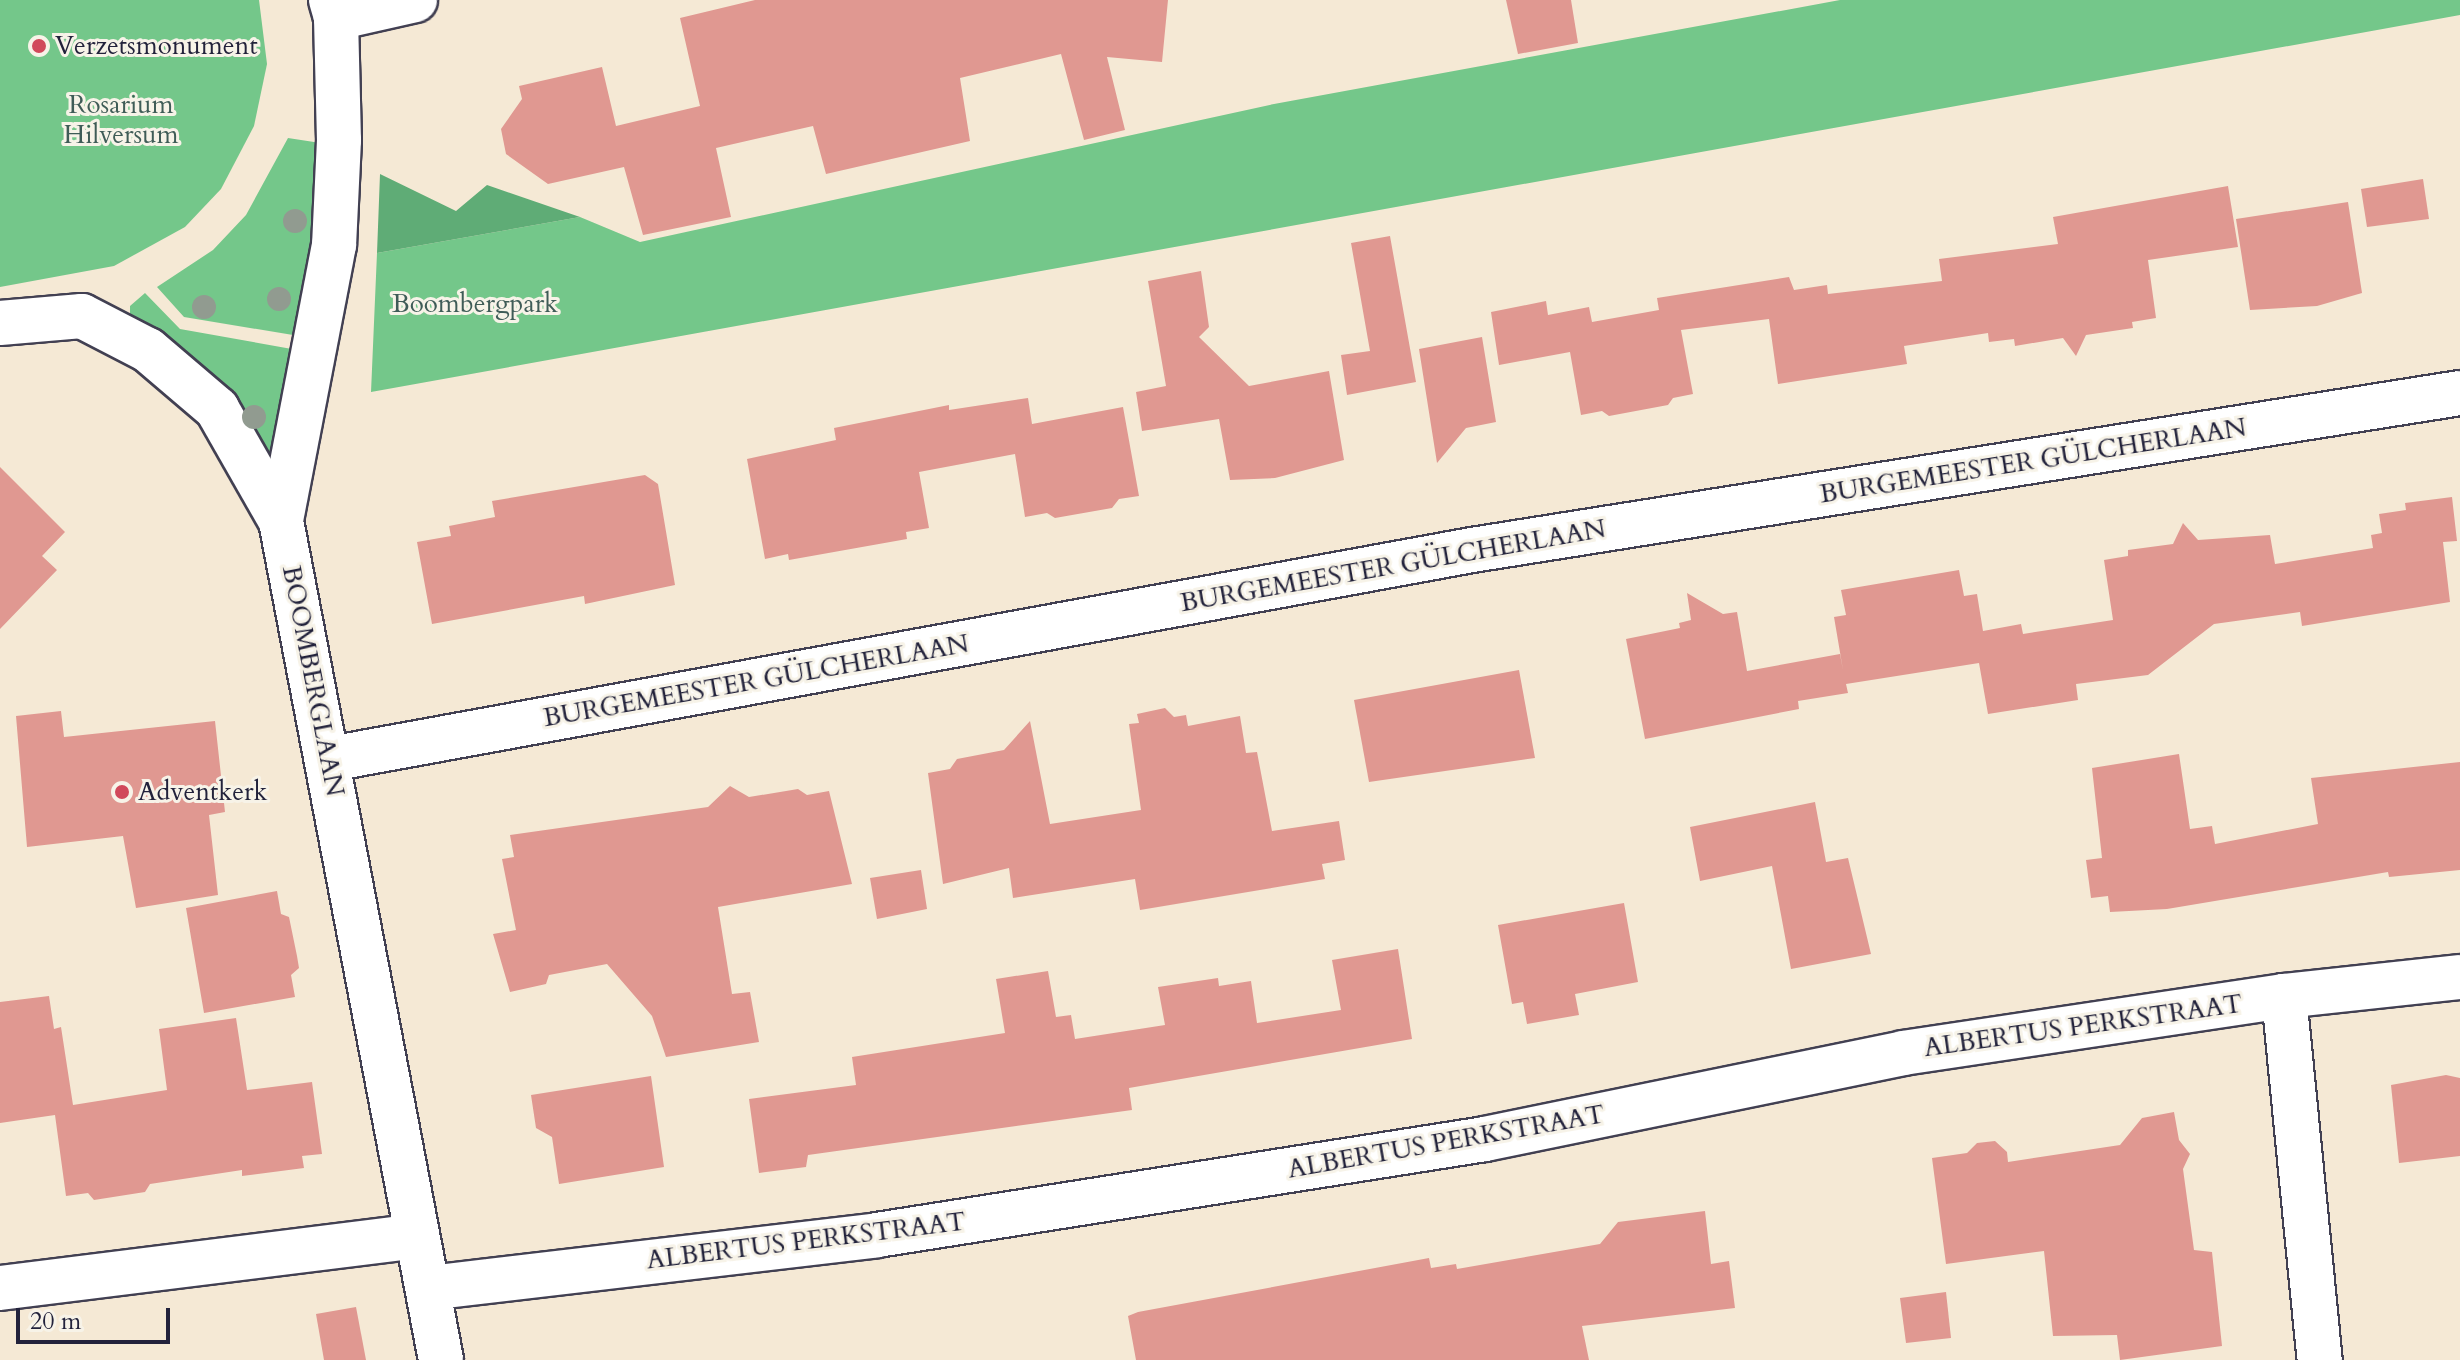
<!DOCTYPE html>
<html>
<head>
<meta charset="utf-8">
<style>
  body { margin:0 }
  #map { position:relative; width:2460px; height:1360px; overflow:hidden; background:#f5e9d5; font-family:Cardo,serif }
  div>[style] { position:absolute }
  .green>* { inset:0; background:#74c78a }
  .forest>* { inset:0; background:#5fac76 }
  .building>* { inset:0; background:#e09891 }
  .roads { filter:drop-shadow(2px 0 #424052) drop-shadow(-2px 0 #424052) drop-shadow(0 2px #424052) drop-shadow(0 -2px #424052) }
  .street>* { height:44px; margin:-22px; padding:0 22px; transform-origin:22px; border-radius:22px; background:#fff }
  .trees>* { width:24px; height:24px; margin:-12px; border-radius:50%; background:#919b90 }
  .dots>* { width:22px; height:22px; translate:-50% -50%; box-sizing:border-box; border:4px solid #f7f3e8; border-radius:50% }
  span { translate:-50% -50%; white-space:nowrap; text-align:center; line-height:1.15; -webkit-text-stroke:6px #f7f3e8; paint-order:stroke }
  .poi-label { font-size:26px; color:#22223b }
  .left { translate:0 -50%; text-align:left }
  .park-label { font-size:26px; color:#3f5c57 }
  .street-label { font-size:26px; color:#22223b }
  .scale { position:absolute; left:16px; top:1308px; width:154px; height:36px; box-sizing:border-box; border:4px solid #22223b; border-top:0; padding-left:10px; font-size:24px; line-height:28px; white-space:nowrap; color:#22223b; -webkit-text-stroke:6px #f7f3e8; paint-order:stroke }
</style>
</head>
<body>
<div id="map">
  <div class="green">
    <i style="clip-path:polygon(0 0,259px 0,267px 64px,254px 126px,221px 189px,185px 227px,114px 266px,0 287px)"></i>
    <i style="clip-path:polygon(1840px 0,2460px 0,2460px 15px,371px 392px,377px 253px,580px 217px,640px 242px,1274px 104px)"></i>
    <i style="clip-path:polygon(288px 138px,327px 144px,305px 337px,184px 317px,157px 287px,213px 250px,246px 215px)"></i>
    <i style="clip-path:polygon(145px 293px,180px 329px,303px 351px,272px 462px,130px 318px,130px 306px)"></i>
  </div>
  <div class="forest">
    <i style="clip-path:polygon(380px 174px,456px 211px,487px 185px,580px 217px,377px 253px)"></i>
  </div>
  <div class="building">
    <i style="clip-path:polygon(755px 0,1168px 0,1162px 62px,1107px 57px,1125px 130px,1084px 140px,1061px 54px,960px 78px,970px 141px,826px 174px,813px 126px,716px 148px,731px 217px,643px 235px,624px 167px,548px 184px,506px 154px,501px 129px,522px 99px,519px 86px,602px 67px,616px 126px,700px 106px,680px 18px)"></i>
    <i style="clip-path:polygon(1506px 0,1571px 0,1578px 43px,1518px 54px)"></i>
    <i style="clip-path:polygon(2423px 179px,2429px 219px,2367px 227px,2361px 189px)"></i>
    <i style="clip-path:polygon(2228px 186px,2238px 247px,2148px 260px,2156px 318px,2132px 322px,2133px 328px,2086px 335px,2076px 356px,2063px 338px,2015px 346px,2014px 339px,1989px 342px,1988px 333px,1904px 346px,1907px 364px,1778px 384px,1769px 319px,1681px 330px,1693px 394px,1673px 398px,1668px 405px,1609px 416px,1602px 411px,1581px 415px,1570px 352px,1499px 365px,1491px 312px,1546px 301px,1548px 315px,1589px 307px,1592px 322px,1659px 310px,1657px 298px,1789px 277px,1794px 290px,1827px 285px,1828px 294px,1942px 281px,1939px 259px,2058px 244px,2053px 217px)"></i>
    <i style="clip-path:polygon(2348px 202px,2362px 293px,2317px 306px,2250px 310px,2236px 219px)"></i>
    <i style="clip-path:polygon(1390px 236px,1416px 382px,1347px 395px,1341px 355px,1370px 351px,1351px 243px)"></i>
    <i style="clip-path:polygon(1201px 271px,1209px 327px,1199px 337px,1249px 386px,1329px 371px,1344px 460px,1275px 478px,1230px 480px,1219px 419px,1142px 431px,1136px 392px,1166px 386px,1148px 281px)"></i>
    <i style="clip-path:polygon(1482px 337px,1496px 422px,1466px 428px,1437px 463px,1419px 349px)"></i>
    <i style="clip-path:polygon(1028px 398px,1032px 424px,1123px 407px,1139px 496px,1119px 499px,1112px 508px,1055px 518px,1047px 513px,1025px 517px,1015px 454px,919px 472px,929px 528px,906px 532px,907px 539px,789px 560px,788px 554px,765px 559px,747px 459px,836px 440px,834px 428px,949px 405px,949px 410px)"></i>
    <i style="clip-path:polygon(0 467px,65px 532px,42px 556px,57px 570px,0 629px)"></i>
    <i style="clip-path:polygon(645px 475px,658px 484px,675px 585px,585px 604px,584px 596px,432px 624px,417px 542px,451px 536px,449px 526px,495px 517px,492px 501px)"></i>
    <i style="clip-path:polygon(2452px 497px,2457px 541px,2443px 542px,2450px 602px,2302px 626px,2300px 612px,2214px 624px,2148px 675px,2076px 684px,2078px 700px,1988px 714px,1979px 663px,1846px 684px,1848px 693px,1798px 701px,1799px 709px,1645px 739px,1626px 639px,1680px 628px,1679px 623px,1691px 620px,1687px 593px,1723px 614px,1737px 612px,1747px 671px,1840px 654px,1843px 670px,1834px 617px,1846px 615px,1841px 590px,1959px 570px,1964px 596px,1977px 594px,1983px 631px,2021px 624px,2023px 634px,2113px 620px,2104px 560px,2128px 556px,2128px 550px,2173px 544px,2183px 523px,2198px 540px,2270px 535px,2275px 564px,2373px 548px,2371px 535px,2382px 533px,2379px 514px,2406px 510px,2405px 503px)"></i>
    <i style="clip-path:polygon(1519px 670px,1535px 758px,1369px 782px,1354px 700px)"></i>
    <i style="clip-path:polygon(1165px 708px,1174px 717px,1186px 715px,1188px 726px,1240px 716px,1246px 753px,1257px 752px,1272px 831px,1339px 821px,1345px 860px,1322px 864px,1325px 879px,1140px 910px,1135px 879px,1013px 898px,1009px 868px,943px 884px,928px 773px,950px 769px,957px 759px,1004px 750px,1030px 721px,1050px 824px,1141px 810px,1129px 724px,1139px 723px,1137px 714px)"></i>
    <i style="clip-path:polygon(61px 711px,64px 737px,215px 721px,225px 812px,209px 815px,218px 895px,136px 908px,123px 836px,27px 847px,16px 716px)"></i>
    <i style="clip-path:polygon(2179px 754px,2190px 829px,2212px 826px,2215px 844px,2318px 824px,2311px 778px,2460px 762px,2460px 870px,2389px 877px,2388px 872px,2167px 909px,2110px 912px,2108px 896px,2091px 898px,2086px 860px,2102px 858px,2092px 768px)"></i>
    <i style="clip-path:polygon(730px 786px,749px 797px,798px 789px,807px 795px,829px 791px,852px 884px,718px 907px,732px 994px,750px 992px,759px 1042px,666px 1057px,652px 1016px,607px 964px,549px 975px,546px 984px,510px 992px,493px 934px,516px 930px,502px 859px,514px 857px,510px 835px,708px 807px)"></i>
    <i style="clip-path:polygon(1815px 802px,1826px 862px,1848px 858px,1871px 954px,1791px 969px,1772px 866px,1700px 881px,1690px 827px)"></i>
    <i style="clip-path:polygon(921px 870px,927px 909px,877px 919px,870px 878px)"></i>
    <i style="clip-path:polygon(277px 891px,281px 914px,289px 917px,297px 956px,299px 968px,291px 975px,295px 997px,204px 1013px,186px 908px)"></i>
    <i style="clip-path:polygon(1624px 903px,1638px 982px,1575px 994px,1579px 1015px,1527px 1024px,1523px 1002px,1512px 1004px,1498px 925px)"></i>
    <i style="clip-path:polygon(1398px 949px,1412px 1039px,1129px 1088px,1132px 1110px,808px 1155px,806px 1167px,759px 1173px,749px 1099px,856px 1085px,852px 1057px,1005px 1033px,996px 979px,1048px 971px,1056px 1017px,1071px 1015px,1075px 1039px,1165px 1025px,1158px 987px,1218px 978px,1219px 986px,1251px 981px,1257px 1023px,1341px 1010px,1332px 960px)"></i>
    <i style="clip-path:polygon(49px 996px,54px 1029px,61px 1027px,73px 1105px,167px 1090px,159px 1029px,236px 1018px,247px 1090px,312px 1082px,322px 1154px,302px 1156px,304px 1168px,242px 1176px,242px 1170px,150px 1184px,145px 1192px,94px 1200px,88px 1193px,66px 1196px,55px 1115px,0 1123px,0 1002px)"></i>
    <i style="clip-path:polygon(2446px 1075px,2460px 1078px,2460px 1156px,2399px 1163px,2391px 1085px)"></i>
    <i style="clip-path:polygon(651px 1076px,664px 1167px,559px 1184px,552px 1137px,536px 1128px,531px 1095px)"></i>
    <i style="clip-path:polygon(2174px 1112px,2179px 1140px,2190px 1154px,2183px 1169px,2194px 1250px,2212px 1252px,2222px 1346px,2120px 1360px,2117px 1335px,2053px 1336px,2044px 1251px,1946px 1264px,1932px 1158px,1967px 1153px,1977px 1143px,1995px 1141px,2007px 1152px,2008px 1162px,2120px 1145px,2142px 1118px)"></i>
    <i style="clip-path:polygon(1705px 1211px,1711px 1264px,1729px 1261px,1735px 1308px,1582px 1326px,1589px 1360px,1136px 1360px,1128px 1316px,1138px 1312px,1429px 1258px,1431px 1268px,1456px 1264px,1457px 1269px,1600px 1244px,1618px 1222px)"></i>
    <i style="clip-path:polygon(1946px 1292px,1951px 1338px,1906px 1343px,1900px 1298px)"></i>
    <i style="clip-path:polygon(356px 1307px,366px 1360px,324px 1360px,316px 1314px)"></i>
  </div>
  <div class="roads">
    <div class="street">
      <i style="left:331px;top:0;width:19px;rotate:74deg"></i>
      <i style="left:336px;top:18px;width:122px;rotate:88.6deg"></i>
      <i style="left:339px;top:140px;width:105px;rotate:92.7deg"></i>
      <i style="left:334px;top:245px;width:281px;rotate:100.9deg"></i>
      <i style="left:281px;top:521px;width:854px;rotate:79.2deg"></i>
      <i style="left:336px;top:18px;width:81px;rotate:-12.8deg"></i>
      <i style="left:0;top:323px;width:82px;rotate:-4.9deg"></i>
      <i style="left:82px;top:316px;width:74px;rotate:27.3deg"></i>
      <i style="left:148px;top:350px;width:91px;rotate:40.5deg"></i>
      <i style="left:217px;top:409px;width:129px;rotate:60.3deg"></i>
      <i style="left:330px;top:759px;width:1161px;rotate:-10.37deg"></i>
      <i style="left:1472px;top:550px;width:1000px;rotate:-9.03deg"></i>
      <i style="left:2284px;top:996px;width:366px;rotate:84.4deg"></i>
      <i style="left:0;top:1288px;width:420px;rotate:-7.1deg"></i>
      <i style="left:429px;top:1288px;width:451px;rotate:-6.7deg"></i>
      <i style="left:877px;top:1235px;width:616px;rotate:-8.97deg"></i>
      <i style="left:1485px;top:1139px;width:427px;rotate:-11.6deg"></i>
      <i style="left:1903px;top:1053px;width:385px;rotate:-8.5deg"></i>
      <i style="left:2284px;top:996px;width:177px;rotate:-6.2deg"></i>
    </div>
  </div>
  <div class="trees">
    <i style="left:295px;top:221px"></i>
    <i style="left:279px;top:299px"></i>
    <i style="left:204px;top:307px"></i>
    <i style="left:254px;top:417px"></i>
  </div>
  <div class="dots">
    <i style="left:39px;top:46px;background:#d1495b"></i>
    <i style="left:122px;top:792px;background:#d1495b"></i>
  </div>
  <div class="poi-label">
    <span class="left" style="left:55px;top:46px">Verzetsmonument</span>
    <span class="left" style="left:138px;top:792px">Adventkerk</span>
  </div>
  <div class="park-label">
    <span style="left:121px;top:120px">Rosarium<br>Hilversum</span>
    <span style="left:475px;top:304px">Boombergpark</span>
  </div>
  <div class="street-label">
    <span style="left:2033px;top:461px;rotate:-9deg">BURGEMEESTER GÜLCHERLAAN</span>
    <span style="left:1393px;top:566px;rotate:-10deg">BURGEMEESTER GÜLCHERLAAN</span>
    <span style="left:313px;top:681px;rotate:79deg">BOOMBERGLAAN</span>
    <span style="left:756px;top:681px;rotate:-10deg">BURGEMEESTER GÜLCHERLAAN</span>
    <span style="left:2083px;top:1026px;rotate:-8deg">ALBERTUS PERKSTRAAT</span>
    <span style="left:1446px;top:1142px;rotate:-10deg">ALBERTUS PERKSTRAAT</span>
    <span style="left:806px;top:1241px;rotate:-7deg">ALBERTUS PERKSTRAAT</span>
  </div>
  <div class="scale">20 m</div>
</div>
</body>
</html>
